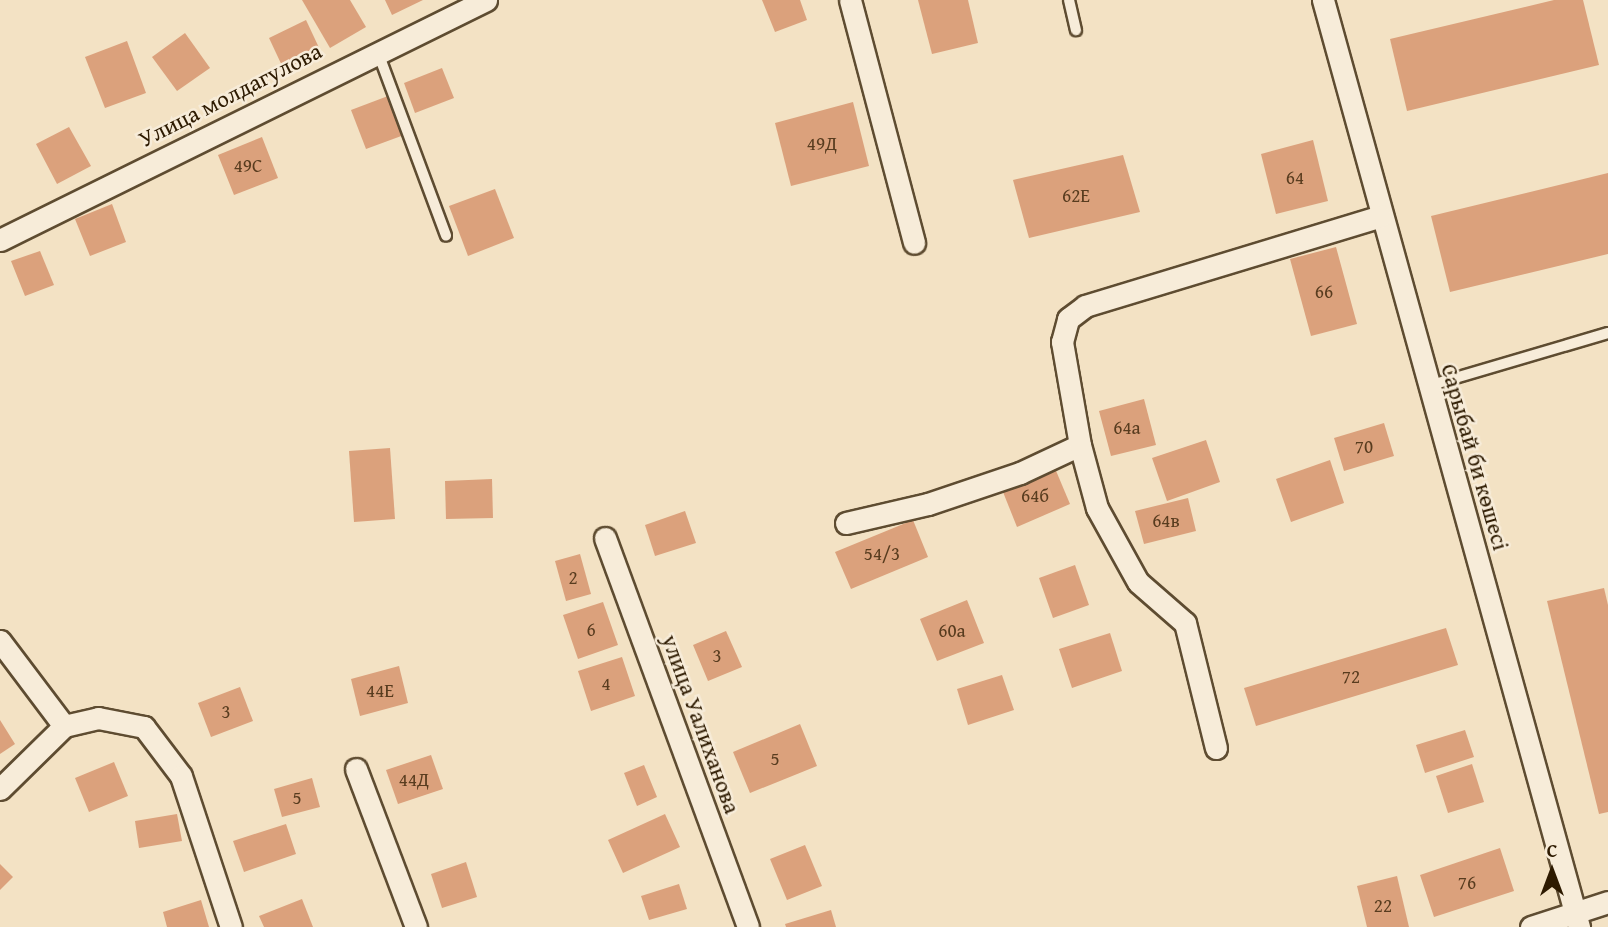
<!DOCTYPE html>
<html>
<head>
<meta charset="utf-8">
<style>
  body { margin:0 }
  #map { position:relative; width:1608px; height:927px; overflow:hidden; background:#f3e2c4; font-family:"Gentium Book Plus",serif }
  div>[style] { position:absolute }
  .building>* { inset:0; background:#dba17c }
  .roads { filter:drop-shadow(2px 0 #5e4c31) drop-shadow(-2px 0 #5e4c31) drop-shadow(0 2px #5e4c31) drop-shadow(0 -2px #5e4c31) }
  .lane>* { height:10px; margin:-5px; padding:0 5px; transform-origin:5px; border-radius:5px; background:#f7ecd9 }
  .street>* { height:21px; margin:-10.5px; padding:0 10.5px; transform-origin:10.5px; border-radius:10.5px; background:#f7ecd9 }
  span { translate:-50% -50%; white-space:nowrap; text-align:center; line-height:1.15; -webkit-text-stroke:5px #f7ecd9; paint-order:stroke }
  .number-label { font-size:19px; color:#583c1f }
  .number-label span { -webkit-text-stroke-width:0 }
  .street-label { font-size:23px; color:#2d1a00 }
  .north { position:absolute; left:1517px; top:836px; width:70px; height:70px; -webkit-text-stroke:5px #f7ecd9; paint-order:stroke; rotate:0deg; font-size:19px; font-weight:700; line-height:28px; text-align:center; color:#2d1a00 }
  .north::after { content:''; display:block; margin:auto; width:24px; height:32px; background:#2d1a00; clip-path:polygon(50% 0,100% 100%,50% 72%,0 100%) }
</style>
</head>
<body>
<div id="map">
  <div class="building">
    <i style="clip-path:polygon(302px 0,350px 0,366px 27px,330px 48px)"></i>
    <i style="clip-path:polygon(385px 0,423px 0,392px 15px)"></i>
    <i style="clip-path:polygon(762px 0,800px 0,807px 20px,775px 32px)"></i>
    <i style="clip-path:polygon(918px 0,968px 0,978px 43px,932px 54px)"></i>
    <i style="clip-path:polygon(1554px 0,1583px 0,1599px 65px,1407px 111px,1390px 39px)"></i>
    <i style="clip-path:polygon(306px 20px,321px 52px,284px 70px,269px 38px)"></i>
    <i style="clip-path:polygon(185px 33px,210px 68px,177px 91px,152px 57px)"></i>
    <i style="clip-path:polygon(127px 41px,146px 93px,105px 108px,85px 57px)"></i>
    <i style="clip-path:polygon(442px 68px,454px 98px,415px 113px,404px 83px)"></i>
    <i style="clip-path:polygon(388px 96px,404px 135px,366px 149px,351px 110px)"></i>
    <i style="clip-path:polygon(853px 102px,869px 166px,791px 186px,775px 123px)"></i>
    <i style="clip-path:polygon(69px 127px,91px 166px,57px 184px,36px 144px)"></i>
    <i style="clip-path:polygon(262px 137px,278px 178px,234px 195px,218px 155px)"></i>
    <i style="clip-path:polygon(1313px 140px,1328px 201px,1276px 214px,1261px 154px)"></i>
    <i style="clip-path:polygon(1123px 155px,1140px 212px,1029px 238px,1013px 180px)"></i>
    <i style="clip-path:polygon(1608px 173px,1608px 254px,1450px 292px,1431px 216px)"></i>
    <i style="clip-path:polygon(495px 189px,514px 238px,468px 256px,449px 206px)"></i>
    <i style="clip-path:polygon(112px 204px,126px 242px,90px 256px,75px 219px)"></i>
    <i style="clip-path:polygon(1336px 247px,1357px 324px,1311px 336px,1290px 259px)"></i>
    <i style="clip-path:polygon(40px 251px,54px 285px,25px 296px,11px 261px)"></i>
    <i style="clip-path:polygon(1144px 399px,1156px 445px,1111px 456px,1099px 411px)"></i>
    <i style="clip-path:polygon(1384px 423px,1394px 456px,1344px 471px,1334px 438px)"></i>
    <i style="clip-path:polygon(1206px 440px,1220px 482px,1167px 501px,1152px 458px)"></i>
    <i style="clip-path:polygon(390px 448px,395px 519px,354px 522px,349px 451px)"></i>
    <i style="clip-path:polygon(1330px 460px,1344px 503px,1291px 522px,1276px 479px)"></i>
    <i style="clip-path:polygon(1054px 466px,1070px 504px,1017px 527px,1001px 487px)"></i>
    <i style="clip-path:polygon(492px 479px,493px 518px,446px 519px,445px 481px)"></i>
    <i style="clip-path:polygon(1188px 498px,1196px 531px,1144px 544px,1135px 511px)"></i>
    <i style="clip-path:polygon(685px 511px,696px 543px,655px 556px,645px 525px)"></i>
    <i style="clip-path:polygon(913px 520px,928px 557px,851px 589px,835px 552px)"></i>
    <i style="clip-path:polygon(580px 554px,591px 594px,566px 601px,555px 561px)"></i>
    <i style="clip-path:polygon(1075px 565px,1089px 605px,1053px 618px,1039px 578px)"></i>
    <i style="clip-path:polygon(1604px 588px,1608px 605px,1608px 812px,1599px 814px,1547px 601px)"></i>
    <i style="clip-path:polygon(967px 600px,984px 643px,937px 661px,920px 619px)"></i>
    <i style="clip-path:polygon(603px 602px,618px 645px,578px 659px,563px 615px)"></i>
    <i style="clip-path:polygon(1446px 628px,1458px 665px,1256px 726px,1244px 688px)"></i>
    <i style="clip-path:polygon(726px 631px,742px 667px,708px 681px,693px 645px)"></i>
    <i style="clip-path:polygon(1110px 633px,1122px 671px,1072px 688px,1059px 649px)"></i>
    <i style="clip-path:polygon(622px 657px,635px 696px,591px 711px,578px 671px)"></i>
    <i style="clip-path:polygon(399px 666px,408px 703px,360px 716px,351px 679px)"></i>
    <i style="clip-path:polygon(1002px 675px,1014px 710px,968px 725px,957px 689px)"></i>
    <i style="clip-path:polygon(240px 687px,253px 721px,211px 737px,198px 703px)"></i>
    <i style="clip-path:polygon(0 720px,15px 744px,0 754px)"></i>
    <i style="clip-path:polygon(800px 724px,817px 766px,750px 793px,733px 752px)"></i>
    <i style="clip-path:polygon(1465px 730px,1474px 757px,1425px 773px,1416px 745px)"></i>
    <i style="clip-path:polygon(431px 755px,443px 789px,398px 804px,386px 770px)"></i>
    <i style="clip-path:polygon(114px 762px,128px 796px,89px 812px,75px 778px)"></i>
    <i style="clip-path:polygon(1472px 764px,1484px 802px,1448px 813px,1436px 776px)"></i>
    <i style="clip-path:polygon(644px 765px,657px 797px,637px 806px,624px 773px)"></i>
    <i style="clip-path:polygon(312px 778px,320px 807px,282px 817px,274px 789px)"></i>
    <i style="clip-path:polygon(177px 814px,182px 841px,139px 848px,135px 821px)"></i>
    <i style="clip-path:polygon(665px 814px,680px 847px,623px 873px,608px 840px)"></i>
    <i style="clip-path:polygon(286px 824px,296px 854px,244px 872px,233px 841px)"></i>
    <i style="clip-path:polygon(805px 845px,822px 886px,787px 900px,770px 859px)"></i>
    <i style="clip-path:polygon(1500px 848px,1514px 891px,1434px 917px,1420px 875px)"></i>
    <i style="clip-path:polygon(466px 862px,477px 897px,442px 908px,431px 874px)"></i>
    <i style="clip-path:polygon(0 864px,13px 877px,0 890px)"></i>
    <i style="clip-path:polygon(1397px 876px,1409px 927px,1367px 927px,1357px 886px)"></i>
    <i style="clip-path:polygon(679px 884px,687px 909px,649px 920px,641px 896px)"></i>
    <i style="clip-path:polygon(302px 899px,313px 927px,264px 927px,259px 916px)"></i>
    <i style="clip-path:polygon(201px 900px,209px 927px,167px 927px,163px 912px)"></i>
    <i style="clip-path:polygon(831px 910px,836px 927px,786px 927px,785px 924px)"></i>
  </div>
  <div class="roads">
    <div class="lane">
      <i style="left:1069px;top:0;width:31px;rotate:77deg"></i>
      <i style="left:377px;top:50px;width:198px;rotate:69.6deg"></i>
      <i style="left:1428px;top:386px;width:188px;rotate:-16.4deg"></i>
    </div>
    <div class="street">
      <i style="left:850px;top:0;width:251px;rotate:75.2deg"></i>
      <i style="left:1323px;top:0;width:962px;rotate:74.56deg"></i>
      <i style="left:0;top:240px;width:542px;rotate:-26.28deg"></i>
      <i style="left:846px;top:523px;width:84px;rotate:-13deg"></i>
      <i style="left:928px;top:504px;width:97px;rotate:-18.6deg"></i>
      <i style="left:1020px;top:473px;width:66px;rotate:-25deg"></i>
      <i style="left:605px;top:538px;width:414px;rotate:69.8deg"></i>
      <i style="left:0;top:641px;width:106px;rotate:53deg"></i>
      <i style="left:1216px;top:748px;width:129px;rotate:-103.9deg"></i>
      <i style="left:1185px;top:623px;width:62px;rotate:-138.9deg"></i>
      <i style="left:1138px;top:582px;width:85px;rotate:-119deg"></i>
      <i style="left:1097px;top:508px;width:65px;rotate:-105.1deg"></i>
      <i style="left:1080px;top:445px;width:105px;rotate:-99.9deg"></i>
      <i style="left:1062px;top:342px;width:24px;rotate:-75deg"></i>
      <i style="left:1068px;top:319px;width:21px;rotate:-37deg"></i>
      <i style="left:1085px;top:306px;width:309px;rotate:-16.9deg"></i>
      <i style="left:356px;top:769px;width:169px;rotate:69.2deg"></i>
      <i style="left:0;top:789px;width:90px;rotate:-44.5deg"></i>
      <i style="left:64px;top:726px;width:35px;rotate:-13deg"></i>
      <i style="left:98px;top:718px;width:47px;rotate:11.1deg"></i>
      <i style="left:144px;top:727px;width:61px;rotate:52.9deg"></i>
      <i style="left:181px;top:776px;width:159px;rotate:71.7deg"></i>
      <i style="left:1531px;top:927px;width:81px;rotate:-18deg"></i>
    </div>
  </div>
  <div class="number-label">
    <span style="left:822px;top:144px">49Д</span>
    <span style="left:248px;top:166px">49С</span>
    <span style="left:1295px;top:178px">64</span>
    <span style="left:1076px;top:196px">62Е</span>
    <span style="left:1324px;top:292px">66</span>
    <span style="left:1127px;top:428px">64а</span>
    <span style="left:1364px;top:447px">70</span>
    <span style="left:1035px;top:496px">64б</span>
    <span style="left:1166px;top:521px">64в</span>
    <span style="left:882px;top:554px">54/3</span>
    <span style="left:573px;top:578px">2</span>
    <span style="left:591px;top:630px">6</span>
    <span style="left:952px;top:631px">60а</span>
    <span style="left:717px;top:656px">3</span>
    <span style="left:1351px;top:677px">72</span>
    <span style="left:606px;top:684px">4</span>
    <span style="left:380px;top:691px">44Е</span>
    <span style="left:226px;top:712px">3</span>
    <span style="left:775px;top:759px">5</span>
    <span style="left:414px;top:780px">44Д</span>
    <span style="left:297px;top:798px">5</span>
    <span style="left:1467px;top:883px">76</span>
    <span style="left:1383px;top:906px">22</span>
  </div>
  <div class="street-label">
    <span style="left:230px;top:95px;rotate:-27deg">Улица молдагулова</span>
    <span style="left:1475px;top:457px;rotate:74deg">Сарыбай би көшесі</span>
    <span style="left:701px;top:724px;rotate:70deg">улица Уалиханова</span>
  </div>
  <div class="north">С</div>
</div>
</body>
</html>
